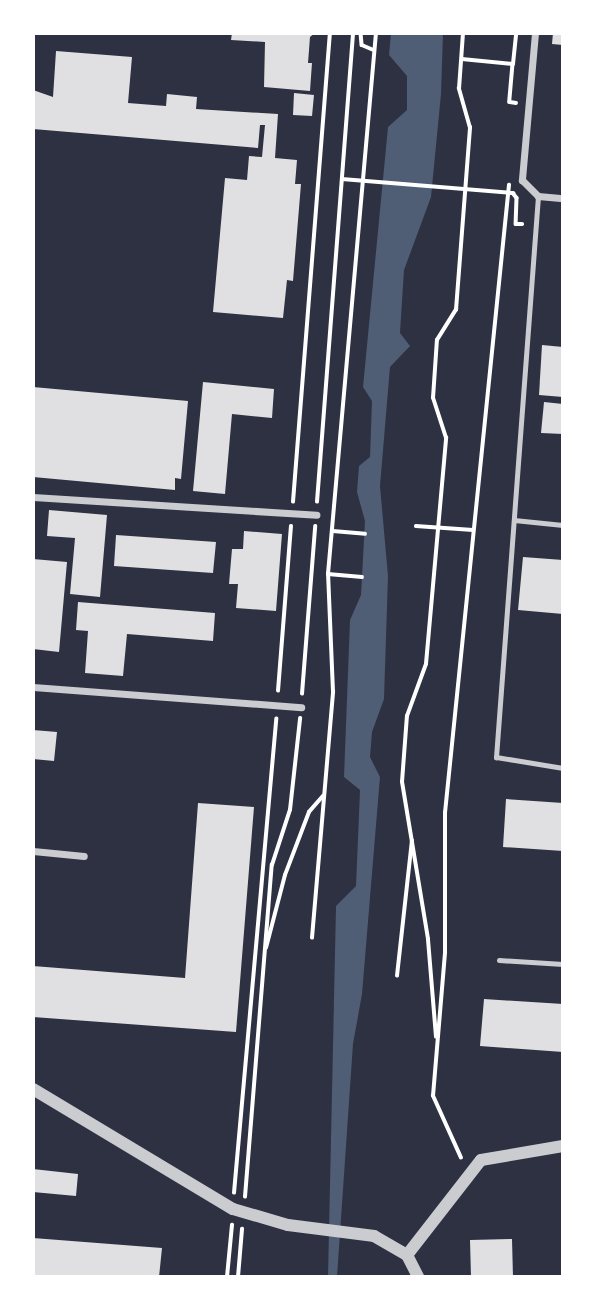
<!DOCTYPE html>
<html>
<head>
<meta charset="utf-8">
<style>
  body { margin:0 }
  #map { position:relative; width:596px; height:1310px; overflow:hidden; background:#2d3142; font-family:"Fira Sans Condensed",sans-serif }
  div>[style] { position:absolute }
  .water>* { inset:0; background:#4f5d75 }
  .building>* { inset:0; background:#e0e0e3 }
  .path>* { height:3.5px; margin:-1.75px; padding:0 1.75px; transform-origin:1.75px; border-radius:1.75px; background:#fff }
  .service>* { height:5px; margin:-2.5px; padding:0 2.5px; transform-origin:2.5px; border-radius:2.5px; background:#caccd0 }
  .minor>* { height:7px; margin:-3.5px; padding:0 3.5px; transform-origin:3.5px; border-radius:3.5px; background:#caccd0 }
  .tertiary>* { height:12px; margin:-6px; padding:0 6px; transform-origin:6px; border-radius:6px; background:#caccd0 }
  span { translate:-50% -50%; white-space:nowrap; text-align:center; line-height:1.15; -webkit-text-stroke:5px #fff; paint-order:stroke }
  .frame { position:absolute; inset:0; border:35px solid #fff; pointer-events:none }
</style>
</head>
<body>
<div id="map">
  <div class="water">
    <i style="clip-path:polygon(391px 33px,443px 33px,441px 94px,431px 197px,404px 270px,400px 333px,410px 346px,390px 367px,380px 486px,388px 576px,384px 699px,372px 732px,370px 757px,380px 777px,362px 994px,353px 1044px,337px 1277px,328px 1277px,336px 906px,356px 886px,360px 790px,344px 777px,350px 620px,361px 595px,365px 521px,357px 492px,359px 466px,370px 457px,372px 401px,363px 387px,388px 127px,407px 110px,407px 76px,389px 55px)"></i>
  </div>
  <div class="building">
    <i style="clip-path:polygon(232px 33px,315px 33px,310px 37px,308px 63px,312px 63px,310px 91px,264px 87px,265px 42px,231px 40px)"></i>
    <i style="clip-path:polygon(553px 33px,563px 33px,563px 45px,552px 44px)"></i>
    <i style="clip-path:polygon(56px 51px,132px 57px,128px 103px,166px 106px,167px 94px,197px 97px,196px 109px,278px 114px,275px 158px,297px 160px,295px 184px,301px 184px,293px 281px,287px 280px,283px 318px,213px 312px,225px 178px,247px 180px,249px 156px,262px 157px,265px 125px,260px 125px,258px 148px,33px 129px,33px 90px,53px 97px)"></i>
    <i style="clip-path:polygon(294px 93px,314px 95px,312px 116px,293px 115px)"></i>
    <i style="clip-path:polygon(542px 345px,563px 347px,563px 397px,539px 395px)"></i>
    <i style="clip-path:polygon(203px 382px,274px 389px,272px 418px,232px 414px,225px 494px,193px 491px)"></i>
    <i style="clip-path:polygon(33px 387px,188px 401px,181px 479px,175px 478px,175px 490px,33px 477px)"></i>
    <i style="clip-path:polygon(544px 402px,563px 404px,563px 434px,541px 433px)"></i>
    <i style="clip-path:polygon(49px 510px,107px 515px,100px 597px,70px 594px,75px 538px,47px 536px)"></i>
    <i style="clip-path:polygon(244px 531px,282px 534px,276px 611px,236px 608px,238px 584px,229px 584px,232px 549px,243px 549px)"></i>
    <i style="clip-path:polygon(116px 535px,216px 542px,213px 573px,114px 566px)"></i>
    <i style="clip-path:polygon(523px 557px,563px 560px,563px 614px,518px 610px)"></i>
    <i style="clip-path:polygon(33px 559px,67px 562px,59px 652px,33px 649px)"></i>
    <i style="clip-path:polygon(78px 602px,215px 613px,213px 641px,127px 634px,123px 676px,85px 673px,88px 631px,76px 630px)"></i>
    <i style="clip-path:polygon(33px 730px,57px 732px,54px 761px,33px 759px)"></i>
    <i style="clip-path:polygon(506px 799px,563px 803px,563px 851px,503px 847px)"></i>
    <i style="clip-path:polygon(198px 803px,254px 807px,236px 1032px,33px 1017px,33px 966px,185px 978px)"></i>
    <i style="clip-path:polygon(484px 999px,563px 1004px,563px 1052px,480px 1046px)"></i>
    <i style="clip-path:polygon(33px 1169px,78px 1174px,76px 1196px,33px 1192px)"></i>
    <i style="clip-path:polygon(33px 1238px,162px 1248px,159px 1277px,33px 1277px)"></i>
    <i style="clip-path:polygon(512px 1239px,513px 1277px,471px 1277px,470px 1240px)"></i>
  </div>
  <div class="path">
    <i style="left:361px;top:33px;width:12px;rotate:85deg"></i>
    <i style="left:362px;top:45px;width:13px;rotate:23deg"></i>
    <i style="left:462px;top:59px;width:51px;rotate:5.6deg"></i>
    <i style="left:513px;top:64px;width:31px;rotate:-84deg"></i>
    <i style="left:513px;top:64px;width:38px;rotate:95deg"></i>
    <i style="left:510px;top:102px;width:6px;rotate:9deg"></i>
    <i style="left:342px;top:179px;width:172px;rotate:4.7deg"></i>
    <i style="left:513px;top:193px;width:6px;rotate:51deg"></i>
    <i style="left:517px;top:198px;width:26px;rotate:92deg"></i>
    <i style="left:516px;top:224px;width:6px"></i>
    <i style="left:293px;top:502px;width:470px;rotate:-85.5deg"></i>
    <i style="left:317px;top:502px;width:470px;rotate:-85.6deg"></i>
    <i style="left:416px;top:526px;width:57px;rotate:4deg"></i>
    <i style="left:333px;top:531px;width:32px;rotate:5deg"></i>
    <i style="left:328px;top:574px;width:34px;rotate:5deg"></i>
    <i style="left:278px;top:691px;width:165px;rotate:-85.5deg"></i>
    <i style="left:302px;top:694px;width:168px;rotate:-85.5deg"></i>
    <i style="left:312px;top:938px;width:247px;rotate:-85.1deg"></i>
    <i style="left:333px;top:692px;width:118px;rotate:-92.4deg"></i>
    <i style="left:328px;top:574px;width:543px;rotate:-84.93deg"></i>
    <i style="left:266px;top:948px;width:75px;rotate:-75.4deg"></i>
    <i style="left:285px;top:875px;width:67px;rotate:-69.1deg"></i>
    <i style="left:309px;top:812px;width:21px;rotate:-49deg"></i>
    <i style="left:397px;top:976px;width:136px;rotate:-83.7deg"></i>
    <i style="left:436px;top:1037px;width:98px;rotate:-94.7deg"></i>
    <i style="left:428px;top:939px;width:159px;rotate:-99.4deg"></i>
    <i style="left:402px;top:782px;width:66px;rotate:-85.7deg"></i>
    <i style="left:407px;top:716px;width:55px;rotate:-69.9deg"></i>
    <i style="left:426px;top:664px;width:227px;rotate:-84.9deg"></i>
    <i style="left:446px;top:438px;width:42px;rotate:-108deg"></i>
    <i style="left:433px;top:398px;width:58px;rotate:-86.1deg"></i>
    <i style="left:437px;top:340px;width:36px;rotate:-58deg"></i>
    <i style="left:456px;top:310px;width:183px;rotate:-85.6deg"></i>
    <i style="left:470px;top:128px;width:41px;rotate:-105.8deg"></i>
    <i style="left:459px;top:89px;width:56px;rotate:-85.9deg"></i>
    <i style="left:461px;top:1158px;width:68px;rotate:-114.3deg"></i>
    <i style="left:433px;top:1096px;width:144px;rotate:-85.2deg"></i>
    <i style="left:445px;top:952px;width:139px;rotate:-90deg"></i>
    <i style="left:445px;top:813px;width:631px;rotate:-84.18deg"></i>
    <i style="left:234px;top:1193px;width:476px;rotate:-84.9deg"></i>
    <i style="left:245px;top:1197px;width:333px;rotate:-85.4deg"></i>
    <i style="left:272px;top:865px;width:58px;rotate:-71.9deg"></i>
    <i style="left:290px;top:810px;width:92px;rotate:-83.7deg"></i>
    <i style="left:227px;top:1277px;width:52px;rotate:-84.5deg"></i>
    <i style="left:238px;top:1277px;width:48px;rotate:-85.2deg"></i>
  </div>
  <div class="service">
    <i style="left:538px;top:196px;width:563px;rotate:94.28deg"></i>
    <i style="left:496px;top:757px;width:68px;rotate:9.3deg"></i>
    <i style="left:514px;top:520px;width:49px;rotate:5.8deg"></i>
    <i style="left:499px;top:960px;width:64px;rotate:3.6deg"></i>
  </div>
  <div class="minor">
    <i style="left:535px;top:33px;width:148px;rotate:95.1deg"></i>
    <i style="left:522px;top:180px;width:23px;rotate:45deg"></i>
    <i style="left:538px;top:196px;width:25px;rotate:5deg"></i>
    <i style="left:33px;top:497px;width:284px;rotate:3.6deg"></i>
    <i style="left:33px;top:687px;width:269px;rotate:4.3deg"></i>
    <i style="left:33px;top:851px;width:51px;rotate:5.6deg"></i>
  </div>
  <div class="tertiary">
    <i style="left:33px;top:1089px;width:233px;rotate:31deg"></i>
    <i style="left:233px;top:1209px;width:57px;rotate:16.2deg"></i>
    <i style="left:288px;top:1225px;width:87px;rotate:7.3deg"></i>
    <i style="left:374px;top:1236px;width:38px;rotate:30deg"></i>
    <i style="left:407px;top:1255px;width:25px;rotate:63deg"></i>
    <i style="left:407px;top:1255px;width:120px;rotate:-52.1deg"></i>
    <i style="left:481px;top:1160px;width:83px;rotate:-9.7deg"></i>
  </div>
  <div class="frame"></div>
</div>
</body>
</html>
